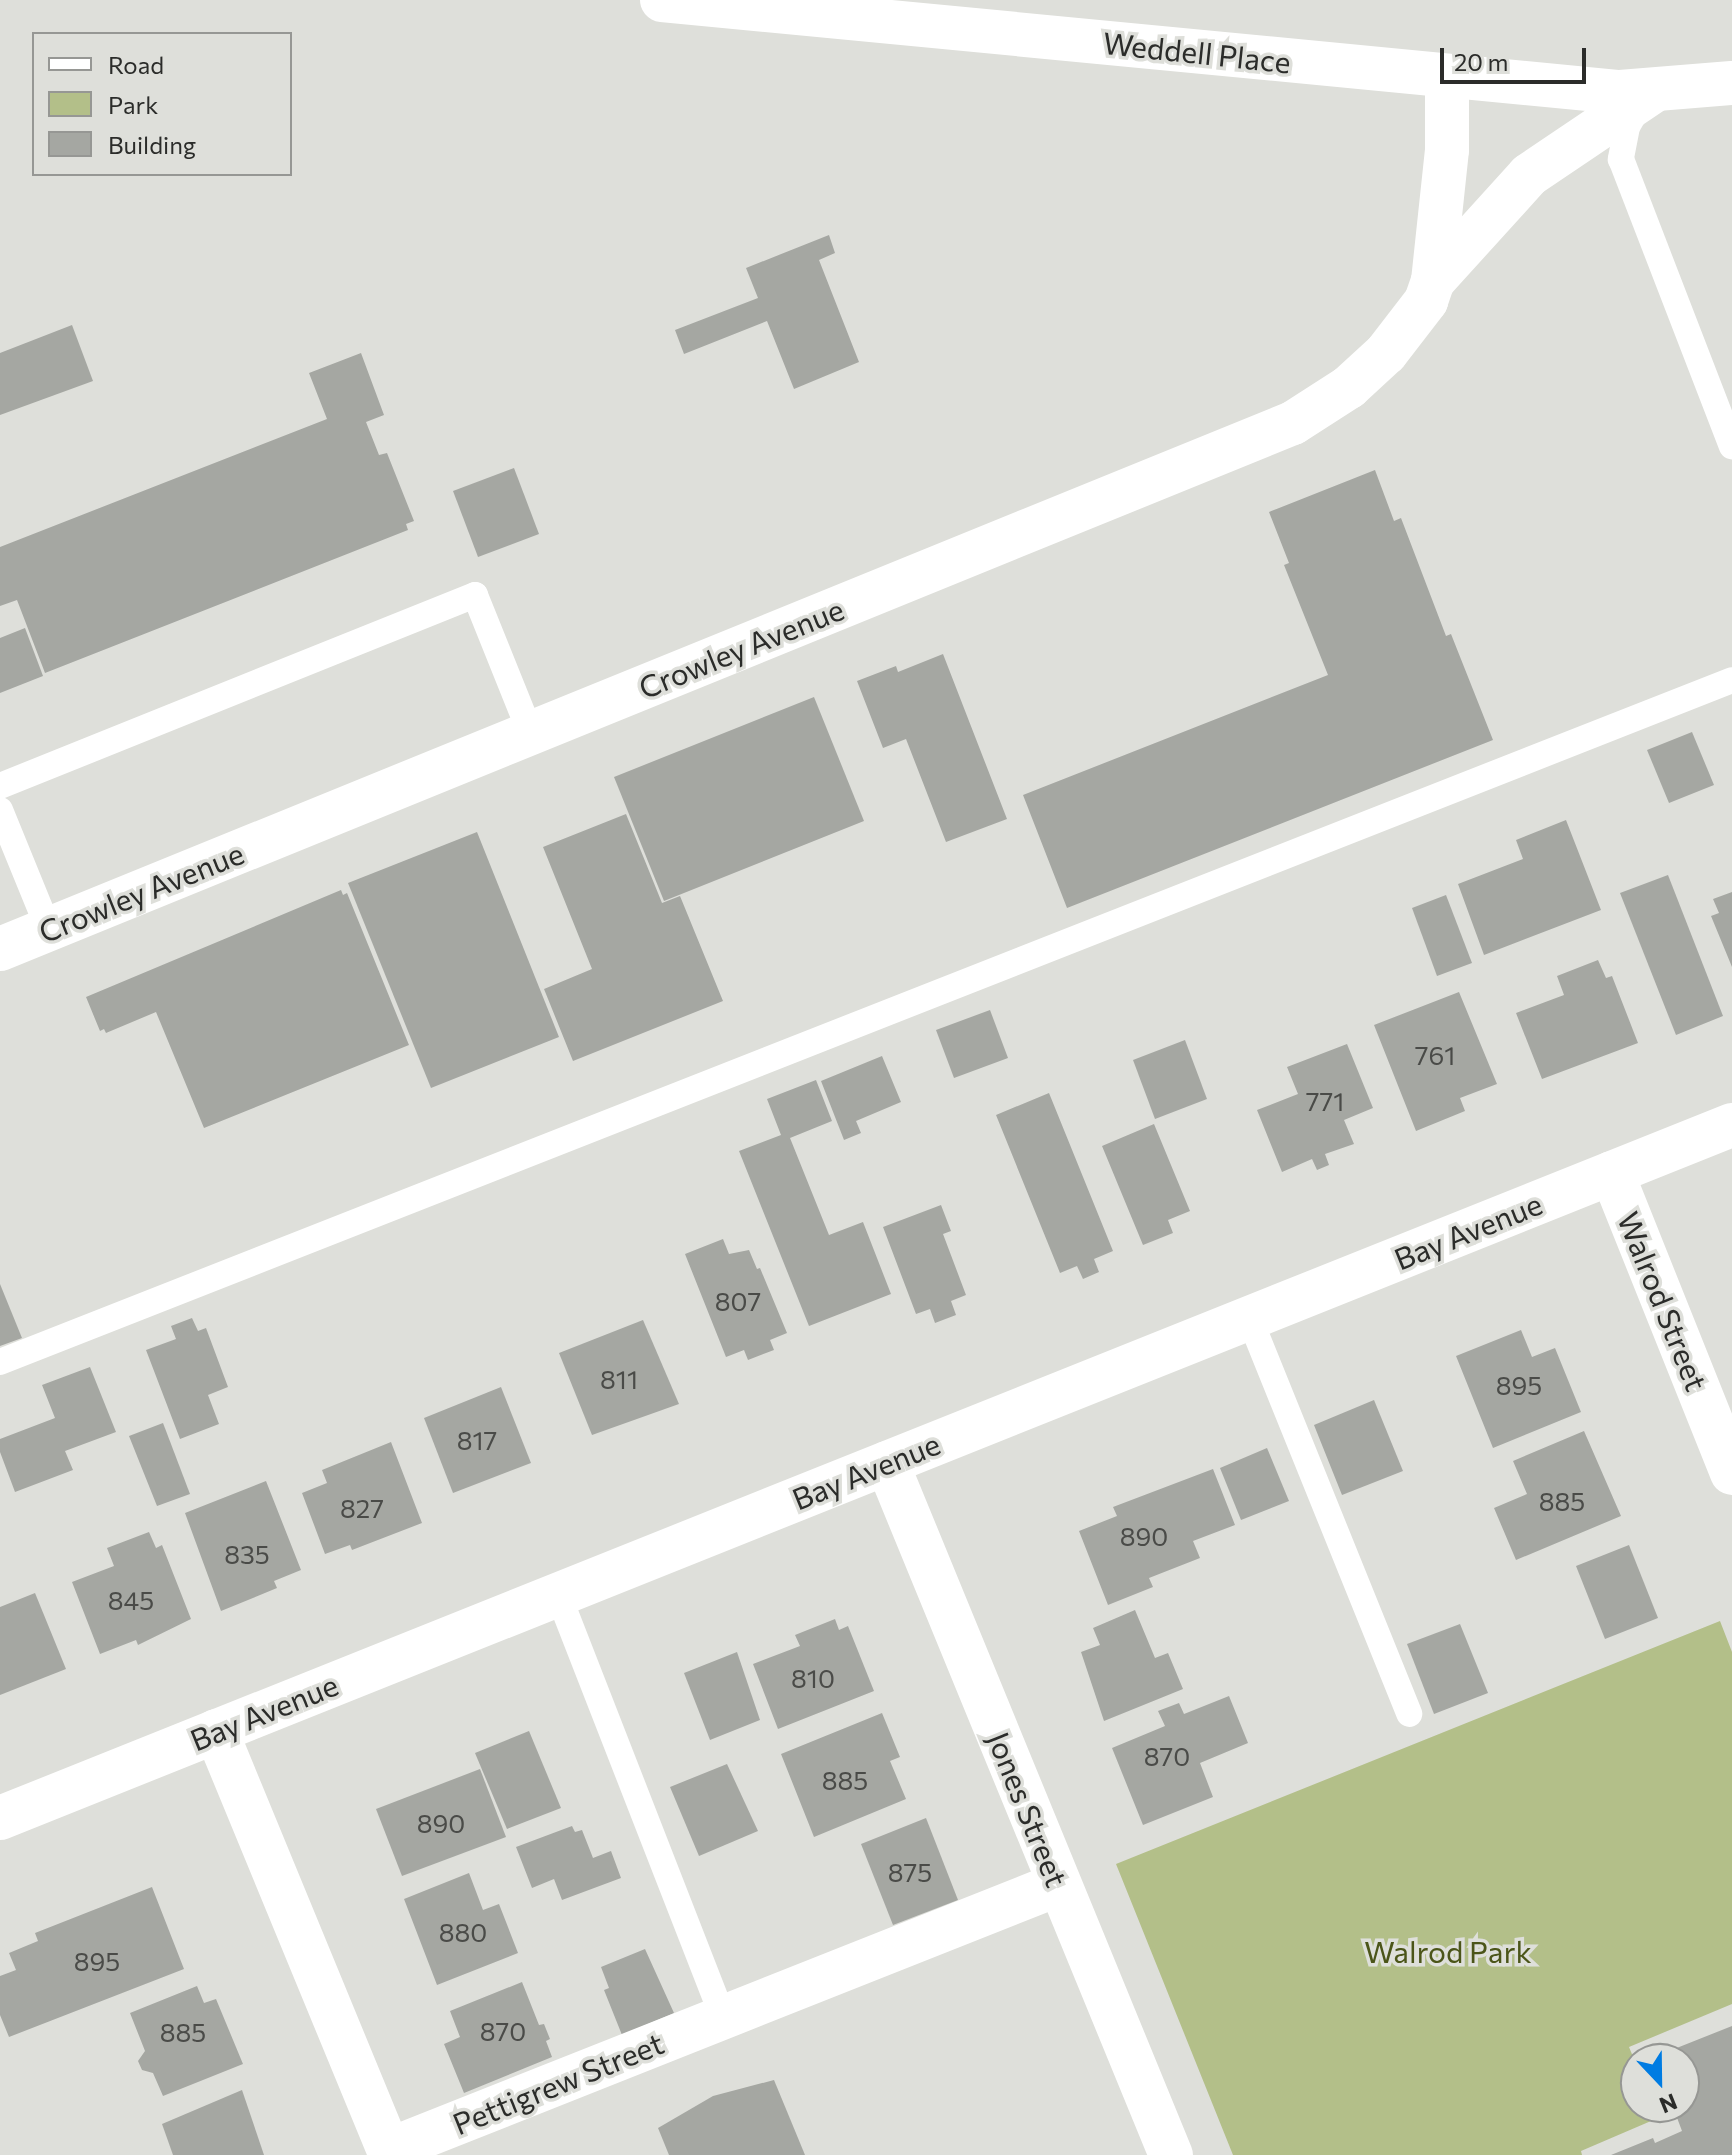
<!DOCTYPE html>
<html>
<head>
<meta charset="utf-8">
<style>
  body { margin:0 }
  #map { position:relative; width:1732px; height:2155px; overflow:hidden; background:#dedfda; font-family:Commissioner,sans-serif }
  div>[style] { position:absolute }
  .green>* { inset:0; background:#b3bf89 }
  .building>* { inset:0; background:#a5a7a2 }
  .service>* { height:26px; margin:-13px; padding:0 13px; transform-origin:13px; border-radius:13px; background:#fff }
  .minor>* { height:44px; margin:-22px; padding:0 22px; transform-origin:22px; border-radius:22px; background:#fff }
  .tertiary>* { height:44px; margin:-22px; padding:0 22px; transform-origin:22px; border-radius:22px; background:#fff }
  span { translate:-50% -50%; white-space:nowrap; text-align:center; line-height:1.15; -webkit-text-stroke:7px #dedfda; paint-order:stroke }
  .number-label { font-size:26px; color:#4a4b48 }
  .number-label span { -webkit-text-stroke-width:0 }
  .street-label { font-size:30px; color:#2b2c2a }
  .park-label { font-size:30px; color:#4b5519 }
  .legend { position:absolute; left:32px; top:32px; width:260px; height:144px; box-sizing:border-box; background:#dedfda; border:2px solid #969794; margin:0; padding:10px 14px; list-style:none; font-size:24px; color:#2b2c2a }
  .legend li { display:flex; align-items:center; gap:16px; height:40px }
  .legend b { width:40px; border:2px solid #969794 }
  .north { position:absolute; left:1620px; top:2043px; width:80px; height:80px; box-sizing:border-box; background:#dedfda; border:2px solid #969794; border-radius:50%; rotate:158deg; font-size:22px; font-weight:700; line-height:32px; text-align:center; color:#2b2c2a }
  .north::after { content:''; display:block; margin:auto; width:28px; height:36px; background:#007ce2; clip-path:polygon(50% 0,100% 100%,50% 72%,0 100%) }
  .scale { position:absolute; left:1440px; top:48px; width:146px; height:36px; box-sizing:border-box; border:4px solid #2b2c2a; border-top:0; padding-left:10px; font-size:24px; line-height:28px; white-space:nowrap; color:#2b2c2a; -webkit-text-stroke:6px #dedfda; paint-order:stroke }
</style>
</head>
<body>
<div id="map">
  <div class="green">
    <i style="clip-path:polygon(1720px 1621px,1732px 1652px,1732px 2004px,1629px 2047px,1636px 2064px,1636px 2107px,1654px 2107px,1658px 2118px,1581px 2151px,1582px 2155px,1233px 2155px,1116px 1864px)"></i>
  </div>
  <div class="building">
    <i style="clip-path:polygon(829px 235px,835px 253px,819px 260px,859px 362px,794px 389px,767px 321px,684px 354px,675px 330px,758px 298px,746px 268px)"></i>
    <i style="clip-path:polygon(72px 325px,93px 381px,0 415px,0 353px)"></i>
    <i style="clip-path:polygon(361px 353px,384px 415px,366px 422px,379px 455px,387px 453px,414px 521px,406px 524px,408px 530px,45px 673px,17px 600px,0 606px,0 547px,327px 419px,309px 373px)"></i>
    <i style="clip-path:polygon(514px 468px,539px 534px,478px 557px,453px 491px)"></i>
    <i style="clip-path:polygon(1375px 470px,1394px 521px,1401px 518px,1446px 636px,1451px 634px,1493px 740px,1067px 908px,1023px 795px,1328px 675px,1284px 565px,1289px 563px,1269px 512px)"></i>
    <i style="clip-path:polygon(25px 628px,43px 676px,0 693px,0 638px)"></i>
    <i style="clip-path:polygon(943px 654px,1007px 819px,946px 842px,906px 739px,883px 748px,857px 681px,896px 666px,898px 672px)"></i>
    <i style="clip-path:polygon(814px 697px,864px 821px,664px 901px,614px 777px)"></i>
    <i style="clip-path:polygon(1692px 732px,1714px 785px,1669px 803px,1647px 750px)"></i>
    <i style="clip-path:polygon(626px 814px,662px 903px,680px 896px,723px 1001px,573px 1061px,544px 989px,592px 969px,543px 847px)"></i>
    <i style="clip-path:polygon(1566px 820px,1601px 910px,1484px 955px,1458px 884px,1523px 859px,1516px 840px)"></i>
    <i style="clip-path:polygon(477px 832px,559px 1037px,431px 1088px,348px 883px)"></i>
    <i style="clip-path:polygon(1668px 875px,1723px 1016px,1676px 1035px,1620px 893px)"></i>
    <i style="clip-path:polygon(341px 890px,343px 895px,347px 893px,409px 1045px,204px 1128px,156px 1012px,106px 1033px,104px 1029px,100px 1031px,86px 997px)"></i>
    <i style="clip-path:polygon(1732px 892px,1732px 967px,1711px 916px,1719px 913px,1713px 899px)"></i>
    <i style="clip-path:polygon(1446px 895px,1472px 963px,1437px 976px,1412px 908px)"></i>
    <i style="clip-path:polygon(1598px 960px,1606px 978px,1612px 976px,1638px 1043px,1542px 1079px,1516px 1013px,1564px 995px,1557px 976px)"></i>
    <i style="clip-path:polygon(1459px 992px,1497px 1084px,1460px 1098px,1465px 1111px,1416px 1131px,1374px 1025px)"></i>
    <i style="clip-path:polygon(990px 1010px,1008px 1058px,954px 1078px,936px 1030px)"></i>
    <i style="clip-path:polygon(1185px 1040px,1207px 1099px,1155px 1119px,1133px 1060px)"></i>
    <i style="clip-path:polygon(1347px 1044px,1373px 1108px,1344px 1120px,1354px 1144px,1325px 1154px,1329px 1165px,1317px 1170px,1312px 1159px,1282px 1172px,1257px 1110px,1298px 1094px,1287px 1067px)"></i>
    <i style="clip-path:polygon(882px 1056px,901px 1102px,856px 1121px,861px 1133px,844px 1140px,821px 1081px)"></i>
    <i style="clip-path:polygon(816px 1080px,832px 1121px,790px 1138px,829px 1235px,863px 1222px,891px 1294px,809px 1326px,739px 1151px,781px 1135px,767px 1099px)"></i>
    <i style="clip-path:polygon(1049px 1093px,1113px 1251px,1094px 1259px,1099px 1272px,1083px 1279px,1077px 1266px,1060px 1273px,996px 1115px)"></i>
    <i style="clip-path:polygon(1154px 1124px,1190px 1211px,1168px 1220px,1173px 1233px,1143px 1245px,1102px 1146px)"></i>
    <i style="clip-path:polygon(941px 1205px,951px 1231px,943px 1234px,966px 1295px,951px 1301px,956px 1315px,935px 1323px,930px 1309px,916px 1314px,883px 1227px)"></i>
    <i style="clip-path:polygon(723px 1239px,729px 1254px,749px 1250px,757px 1269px,760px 1268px,787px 1333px,770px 1340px,774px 1350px,748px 1360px,744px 1350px,726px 1357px,685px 1254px)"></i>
    <i style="clip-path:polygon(0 1284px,22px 1338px,0 1346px)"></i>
    <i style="clip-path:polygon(192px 1318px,198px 1331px,206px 1328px,228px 1387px,208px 1395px,219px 1424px,180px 1439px,146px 1350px,176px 1339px,171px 1326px)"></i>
    <i style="clip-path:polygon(643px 1320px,679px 1404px,592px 1435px,559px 1353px)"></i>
    <i style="clip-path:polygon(1521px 1330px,1532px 1357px,1555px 1348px,1581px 1412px,1493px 1448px,1456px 1356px)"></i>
    <i style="clip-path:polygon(90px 1367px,116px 1432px,65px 1451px,73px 1470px,15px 1492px,0 1452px,0 1439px,55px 1418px,42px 1385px)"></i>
    <i style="clip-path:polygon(501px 1387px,531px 1463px,453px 1493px,424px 1418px)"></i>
    <i style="clip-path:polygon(1374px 1400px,1403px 1471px,1342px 1495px,1314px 1425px)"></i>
    <i style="clip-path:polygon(163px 1423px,190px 1494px,157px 1506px,129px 1436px)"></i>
    <i style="clip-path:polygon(1584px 1431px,1621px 1516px,1516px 1560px,1494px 1508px,1527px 1494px,1513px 1461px)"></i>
    <i style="clip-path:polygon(391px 1442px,422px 1523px,352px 1550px,350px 1545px,325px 1554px,302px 1493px,327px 1483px,322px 1470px)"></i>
    <i style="clip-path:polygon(1267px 1448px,1289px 1501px,1241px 1520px,1220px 1468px)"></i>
    <i style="clip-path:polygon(1213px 1469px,1235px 1525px,1193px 1541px,1200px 1558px,1149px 1578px,1153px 1587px,1108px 1605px,1079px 1531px,1117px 1516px,1113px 1507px)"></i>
    <i style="clip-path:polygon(266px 1481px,301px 1570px,274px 1581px,277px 1588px,221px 1611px,185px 1513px)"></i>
    <i style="clip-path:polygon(149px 1532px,156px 1548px,162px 1545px,191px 1619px,138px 1645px,136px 1640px,100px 1654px,72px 1582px,114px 1566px,107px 1548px)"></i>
    <i style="clip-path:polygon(1629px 1545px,1658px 1618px,1605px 1639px,1576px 1566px)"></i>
    <i style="clip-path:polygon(35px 1593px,66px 1669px,0 1695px,0 1607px)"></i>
    <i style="clip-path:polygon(1135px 1610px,1155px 1658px,1168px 1653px,1183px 1689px,1104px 1721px,1081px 1652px,1100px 1645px,1093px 1628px)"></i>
    <i style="clip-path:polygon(835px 1619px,839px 1630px,848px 1626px,874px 1691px,778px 1729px,753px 1664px,800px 1646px,795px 1635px)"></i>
    <i style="clip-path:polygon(1460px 1624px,1488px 1693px,1434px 1714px,1407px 1644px)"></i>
    <i style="clip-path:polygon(737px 1652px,760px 1720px,710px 1740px,684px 1673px)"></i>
    <i style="clip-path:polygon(1229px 1696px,1248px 1743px,1200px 1763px,1213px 1797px,1143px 1825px,1112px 1748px,1165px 1726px,1158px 1711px,1179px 1703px,1184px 1714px)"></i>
    <i style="clip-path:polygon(882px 1713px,900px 1757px,890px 1761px,906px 1799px,814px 1837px,781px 1754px)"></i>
    <i style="clip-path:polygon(529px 1731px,561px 1808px,507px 1829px,475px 1753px)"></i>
    <i style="clip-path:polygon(727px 1764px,758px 1831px,699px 1856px,670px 1787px)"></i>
    <i style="clip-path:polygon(480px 1769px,506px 1837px,402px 1876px,376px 1809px)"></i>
    <i style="clip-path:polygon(926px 1818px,958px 1900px,893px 1925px,861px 1844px)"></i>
    <i style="clip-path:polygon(572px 1826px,575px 1832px,582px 1830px,593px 1858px,611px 1851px,621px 1878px,562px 1900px,554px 1879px,532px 1888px,516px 1847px)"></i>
    <i style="clip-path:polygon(469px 1873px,483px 1910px,499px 1904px,518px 1953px,437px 1985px,404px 1899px)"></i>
    <i style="clip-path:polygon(152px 1887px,184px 1969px,9px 2037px,0 2015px,0 1976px,16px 1970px,9px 1953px,38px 1941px,35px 1933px)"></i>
    <i style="clip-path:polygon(645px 1949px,674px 2013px,622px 2035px,604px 1990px,609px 1988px,601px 1967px)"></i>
    <i style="clip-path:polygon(522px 1982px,539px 2025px,544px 2024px,550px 2039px,546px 2041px,552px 2057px,464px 2093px,444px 2044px,460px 2037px,450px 2011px)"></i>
    <i style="clip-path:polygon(197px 1986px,204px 2003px,216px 1999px,243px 2064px,163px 2096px,153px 2073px,142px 2070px,138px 2061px,145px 2051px,130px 2013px)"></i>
    <i style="clip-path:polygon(1732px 2026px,1732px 2155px,1611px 2155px,1653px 2138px,1655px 2143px,1682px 2131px,1673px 2107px,1684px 2107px,1684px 2059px,1649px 2059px)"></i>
    <i style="clip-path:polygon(774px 2080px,805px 2155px,669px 2155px,658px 2128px,713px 2096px)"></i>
    <i style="clip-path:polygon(242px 2090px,264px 2155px,173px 2155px,162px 2124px)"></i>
  </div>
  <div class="service">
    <i style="left:1639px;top:106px;width:24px;rotate:120deg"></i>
    <i style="left:1627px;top:127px;width:33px;rotate:101deg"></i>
    <i style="left:1621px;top:159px;width:308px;rotate:68.9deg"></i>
    <i style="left:0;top:786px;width:512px;rotate:-21.91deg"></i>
    <i style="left:475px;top:595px;width:150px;rotate:68.1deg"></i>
    <i style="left:0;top:810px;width:130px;rotate:67.8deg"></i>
    <i style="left:1249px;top:1317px;width:428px;rotate:68deg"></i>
    <i style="left:0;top:1362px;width:1861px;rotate:-21.49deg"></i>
    <i style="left:558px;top:1594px;width:455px;rotate:68.7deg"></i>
  </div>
  <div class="minor">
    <i style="left:1433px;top:281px;width:143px;rotate:-47.8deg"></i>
    <i style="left:1529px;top:175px;width:148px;rotate:-34deg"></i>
    <i style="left:0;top:949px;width:1396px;rotate:-22.14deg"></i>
    <i style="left:1293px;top:423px;width:67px;rotate:-32.7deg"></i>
    <i style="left:1349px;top:387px;width:50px;rotate:-42.6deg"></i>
    <i style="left:1386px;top:353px;width:66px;rotate:-52.4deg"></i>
    <i style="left:1426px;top:301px;width:21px;rotate:-71deg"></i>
    <i style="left:1433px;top:281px;width:132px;rotate:-83.9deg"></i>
    <i style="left:1447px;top:150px;width:74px;rotate:-90deg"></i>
    <i style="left:1612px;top:1173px;width:323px;rotate:68.2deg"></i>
    <i style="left:887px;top:1463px;width:748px;rotate:67.69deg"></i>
    <i style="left:216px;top:1731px;width:453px;rotate:67.6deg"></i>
    <i style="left:389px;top:2150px;width:721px;rotate:-21.65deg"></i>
    <i style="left:0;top:1818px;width:1865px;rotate:-21.81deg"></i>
  </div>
  <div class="tertiary">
    <i style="left:662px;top:0;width:962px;rotate:5.49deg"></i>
    <i style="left:1620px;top:92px;width:112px;rotate:-4.6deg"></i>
  </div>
  <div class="number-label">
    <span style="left:1435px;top:1055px">761</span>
    <span style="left:1325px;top:1101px">771</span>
    <span style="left:738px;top:1301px">807</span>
    <span style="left:619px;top:1379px">811</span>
    <span style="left:1519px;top:1385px">895</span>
    <span style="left:477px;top:1440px">817</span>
    <span style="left:1562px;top:1501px">885</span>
    <span style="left:362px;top:1508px">827</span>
    <span style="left:1144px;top:1536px">890</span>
    <span style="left:247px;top:1554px">835</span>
    <span style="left:131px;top:1600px">845</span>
    <span style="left:813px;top:1678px">810</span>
    <span style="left:1167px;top:1756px">870</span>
    <span style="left:845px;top:1780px">885</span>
    <span style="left:441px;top:1823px">890</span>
    <span style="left:910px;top:1872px">875</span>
    <span style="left:463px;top:1932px">880</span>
    <span style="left:97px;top:1961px">895</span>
    <span style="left:503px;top:2031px">870</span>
    <span style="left:183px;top:2032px">885</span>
  </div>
  <div class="street-label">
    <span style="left:1197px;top:52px;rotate:6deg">Weddell Place</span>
    <span style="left:741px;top:648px;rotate:-22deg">Crowley Avenue</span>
    <span style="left:141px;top:892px;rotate:-22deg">Crowley Avenue</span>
    <span style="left:1468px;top:1231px;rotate:-22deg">Bay Avenue</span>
    <span style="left:1663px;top:1301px;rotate:68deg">Walrod Street</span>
    <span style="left:866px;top:1471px;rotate:-22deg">Bay Avenue</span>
    <span style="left:264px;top:1712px;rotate:-22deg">Bay Avenue</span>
    <span style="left:1028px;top:1809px;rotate:68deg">Jones Street</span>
    <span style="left:558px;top:2083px;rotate:-22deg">Pettigrew Street</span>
  </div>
  <div class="park-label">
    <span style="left:1448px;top:1951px">Walrod Park</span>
  </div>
  <ul class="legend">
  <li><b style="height:10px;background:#fff"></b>Road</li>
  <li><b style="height:22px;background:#b3bf89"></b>Park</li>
  <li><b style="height:22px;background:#a5a7a2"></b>Building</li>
  </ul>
  <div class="north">N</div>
  <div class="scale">20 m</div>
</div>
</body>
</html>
